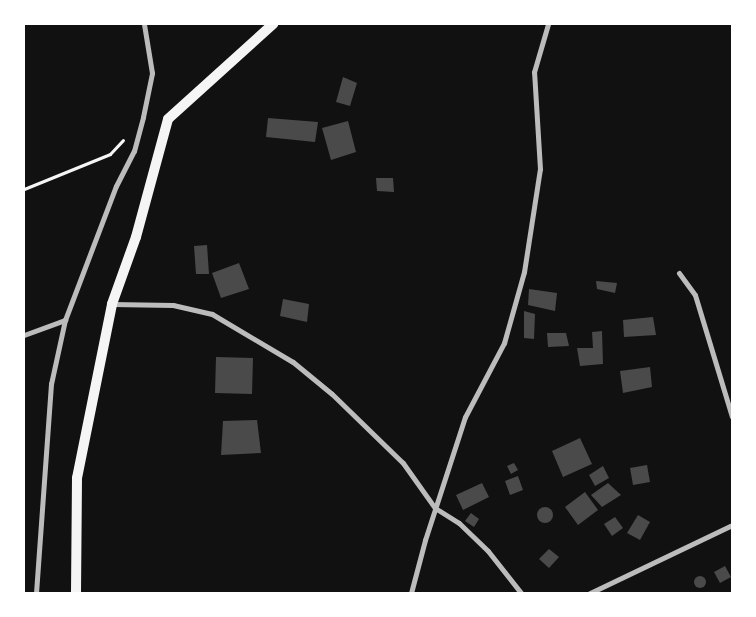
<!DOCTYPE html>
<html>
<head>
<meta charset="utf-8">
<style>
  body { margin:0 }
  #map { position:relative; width:756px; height:617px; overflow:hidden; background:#111; font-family:Lato,sans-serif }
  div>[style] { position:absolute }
  .building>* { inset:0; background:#4a4a4a }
  .round { border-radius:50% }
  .path>* { height:3px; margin:-1.5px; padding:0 1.5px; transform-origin:1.5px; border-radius:1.5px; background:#f5f5f5 }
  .minor>* { height:5px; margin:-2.5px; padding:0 2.5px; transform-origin:2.5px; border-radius:2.5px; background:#bcbcbc }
  .secondary>* { height:10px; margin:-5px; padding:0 5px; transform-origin:5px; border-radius:5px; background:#f5f5f5 }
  span { translate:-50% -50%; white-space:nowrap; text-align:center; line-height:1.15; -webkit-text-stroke:5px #fff; paint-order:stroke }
  .frame { position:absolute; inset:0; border:25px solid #fff; pointer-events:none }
</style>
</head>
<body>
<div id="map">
  <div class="building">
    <i style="clip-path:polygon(343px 77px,357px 83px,350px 106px,336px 102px)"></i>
    <i style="clip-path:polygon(268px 118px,318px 122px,315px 142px,266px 137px)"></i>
    <i style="clip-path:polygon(348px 121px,356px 152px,331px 160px,322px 128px)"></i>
    <i style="clip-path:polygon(376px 178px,393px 178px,394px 192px,377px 191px)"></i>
    <i style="clip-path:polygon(207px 245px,209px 274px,196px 274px,194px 246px)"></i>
    <i style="clip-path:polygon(239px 263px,249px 289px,221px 298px,212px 273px)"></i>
    <i style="clip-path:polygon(596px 281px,617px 283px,615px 293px,597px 289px)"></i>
    <i style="clip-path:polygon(529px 289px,557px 293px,555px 311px,528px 305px)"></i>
    <i style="clip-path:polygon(283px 299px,309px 304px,307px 322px,280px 316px)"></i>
    <i style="clip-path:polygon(524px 311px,535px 314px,534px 339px,524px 338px)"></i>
    <i style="clip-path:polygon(653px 317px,656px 335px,624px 337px,623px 320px)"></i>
    <i style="clip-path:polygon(602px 331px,603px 364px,580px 366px,577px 348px,593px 348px,592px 332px)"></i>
    <i style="clip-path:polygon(547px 333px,566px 333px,569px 346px,548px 347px)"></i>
    <i style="clip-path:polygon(216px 357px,253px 358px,252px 394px,215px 393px)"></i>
    <i style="clip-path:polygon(650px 367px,652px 387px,623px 393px,620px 371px)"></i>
    <i style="clip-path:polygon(257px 420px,261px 453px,221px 455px,223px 421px)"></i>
    <i style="clip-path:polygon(580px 438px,592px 464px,563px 477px,552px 451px)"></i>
    <i style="clip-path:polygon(514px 463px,518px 470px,511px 474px,507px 466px)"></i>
    <i style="clip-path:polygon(647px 465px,650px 482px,633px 485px,630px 468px)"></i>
    <i style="clip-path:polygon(603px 466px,609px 478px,595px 486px,589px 475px)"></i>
    <i style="clip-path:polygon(518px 476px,523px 490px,510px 495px,505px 481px)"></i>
    <i style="clip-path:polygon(482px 483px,489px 497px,463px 510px,456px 495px)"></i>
    <i style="clip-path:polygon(608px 483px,621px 495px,602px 507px,591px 495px)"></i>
    <i style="clip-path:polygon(585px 492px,598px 510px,578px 525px,565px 507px)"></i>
    <i class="round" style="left:537px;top:507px;width:16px;height:16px"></i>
    <i style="clip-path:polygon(471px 513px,479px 519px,474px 527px,465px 521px)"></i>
    <i style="clip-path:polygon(638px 515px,650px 522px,640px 540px,627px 533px)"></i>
    <i style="clip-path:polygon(615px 517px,623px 528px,612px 536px,604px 524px)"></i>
    <i style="clip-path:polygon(549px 549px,559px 557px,549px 568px,539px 559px)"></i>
    <i style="clip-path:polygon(725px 566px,731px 577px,720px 583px,714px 572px)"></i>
    <i class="round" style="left:694px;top:576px;width:12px;height:12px"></i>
  </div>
  <div class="path">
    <i style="left:24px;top:189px;width:93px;rotate:-22.1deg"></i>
    <i style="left:110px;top:154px;width:19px;rotate:-47deg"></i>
  </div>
  <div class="minor">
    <i style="left:679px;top:273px;width:27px;rotate:54deg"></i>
    <i style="left:695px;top:295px;width:127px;rotate:73.1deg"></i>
    <i style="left:112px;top:304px;width:61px;rotate:0.9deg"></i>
    <i style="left:173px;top:305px;width:40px;rotate:13deg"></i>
    <i style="left:212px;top:314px;width:94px;rotate:30.7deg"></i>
    <i style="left:293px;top:362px;width:50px;rotate:39.4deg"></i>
    <i style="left:332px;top:394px;width:99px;rotate:44.2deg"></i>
    <i style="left:403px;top:463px;width:55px;rotate:54.6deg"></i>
    <i style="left:435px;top:508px;width:28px;rotate:32deg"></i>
    <i style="left:459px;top:523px;width:40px;rotate:44deg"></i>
    <i style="left:488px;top:551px;width:53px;rotate:51.8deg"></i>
    <i style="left:24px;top:335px;width:44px;rotate:-20.1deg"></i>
    <i style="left:36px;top:593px;width:210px;rotate:-85.9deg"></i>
    <i style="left:51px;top:384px;width:66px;rotate:-77.7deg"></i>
    <i style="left:65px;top:320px;width:143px;rotate:-69.2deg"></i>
    <i style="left:116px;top:186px;width:39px;rotate:-63deg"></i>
    <i style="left:134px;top:151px;width:35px;rotate:-75deg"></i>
    <i style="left:143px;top:117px;width:45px;rotate:-78.4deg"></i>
    <i style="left:152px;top:73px;width:50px;rotate:-99.3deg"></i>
    <i style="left:411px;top:593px;width:55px;rotate:-75.2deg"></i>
    <i style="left:425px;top:540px;width:129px;rotate:-72deg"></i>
    <i style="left:465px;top:417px;width:84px;rotate:-62.2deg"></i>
    <i style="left:504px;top:343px;width:74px;rotate:-74.3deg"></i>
    <i style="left:524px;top:272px;width:104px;rotate:-81.2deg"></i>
    <i style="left:540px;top:169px;width:97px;rotate:-93.5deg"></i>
    <i style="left:534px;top:72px;width:50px;rotate:-73.7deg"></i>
    <i style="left:590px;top:593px;width:157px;rotate:-25.6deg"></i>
  </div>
  <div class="secondary">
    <i style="left:76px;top:593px;width:115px;rotate:-89.5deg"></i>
    <i style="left:77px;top:478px;width:177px;rotate:-78.6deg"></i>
    <i style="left:112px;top:304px;width:71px;rotate:-70.3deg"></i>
    <i style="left:136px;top:237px;width:122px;rotate:-74.8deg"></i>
    <i style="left:168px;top:119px;width:142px;rotate:-42.1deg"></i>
  </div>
  <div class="frame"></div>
</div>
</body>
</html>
